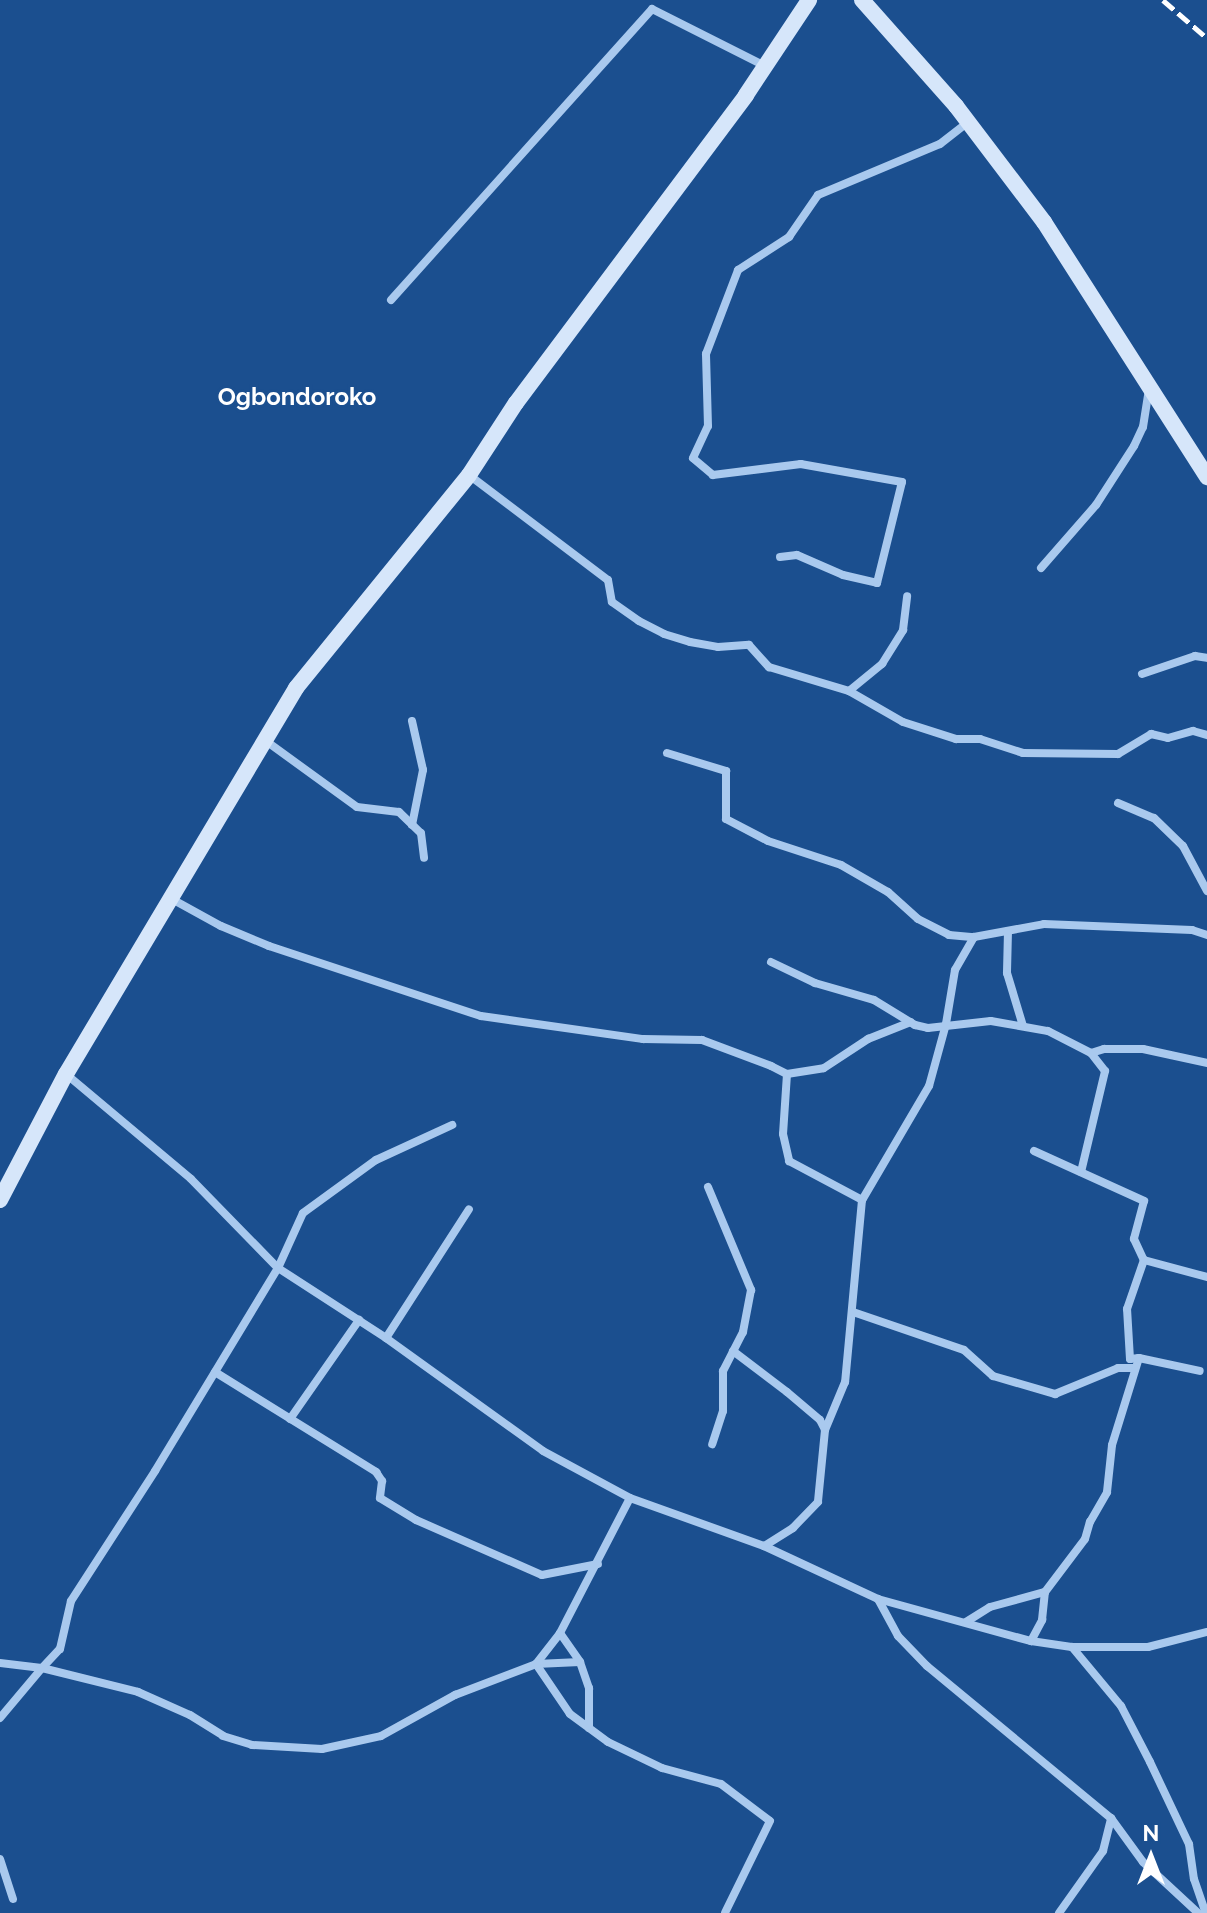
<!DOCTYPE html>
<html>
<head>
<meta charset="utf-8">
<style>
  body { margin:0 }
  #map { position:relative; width:1207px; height:1913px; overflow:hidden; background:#1b4f8f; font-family:Raleway,sans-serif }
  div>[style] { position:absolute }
  .street>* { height:8px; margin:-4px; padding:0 4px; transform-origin:4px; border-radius:4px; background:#a9c9ee }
  .secondary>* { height:16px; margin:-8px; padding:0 8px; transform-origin:8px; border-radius:8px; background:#d6e6fa }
  .rail>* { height:5px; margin-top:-2.5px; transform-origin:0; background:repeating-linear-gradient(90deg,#fff 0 14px,transparent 0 20px) }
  span { translate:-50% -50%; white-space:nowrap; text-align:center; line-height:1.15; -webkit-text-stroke:6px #1b4f8f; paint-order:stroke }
  .quarter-label { font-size:24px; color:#fff; font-weight:700 }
  .north { position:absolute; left:1111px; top:1817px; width:80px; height:80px; -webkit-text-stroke:6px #1b4f8f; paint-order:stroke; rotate:0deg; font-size:22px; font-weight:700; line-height:32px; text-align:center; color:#fff }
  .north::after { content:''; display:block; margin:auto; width:28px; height:36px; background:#fff; clip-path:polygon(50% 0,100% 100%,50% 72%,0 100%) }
</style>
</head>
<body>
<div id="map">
  <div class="street">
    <i style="left:391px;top:300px;width:391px;rotate:-48.1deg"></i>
    <i style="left:652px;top:9px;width:127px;rotate:26.8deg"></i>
    <i style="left:469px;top:475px;width:174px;rotate:37.1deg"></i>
    <i style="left:608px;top:580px;width:22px;rotate:80deg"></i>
    <i style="left:612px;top:602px;width:33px;rotate:35deg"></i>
    <i style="left:639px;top:621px;width:28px;rotate:27deg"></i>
    <i style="left:664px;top:634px;width:27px;rotate:17deg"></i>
    <i style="left:690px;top:642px;width:28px;rotate:10deg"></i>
    <i style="left:718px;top:647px;width:31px;rotate:-4deg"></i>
    <i style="left:749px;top:645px;width:30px;rotate:48deg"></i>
    <i style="left:769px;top:667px;width:84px;rotate:16.7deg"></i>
    <i style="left:849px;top:691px;width:62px;rotate:29.9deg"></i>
    <i style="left:903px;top:722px;width:56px;rotate:17.8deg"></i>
    <i style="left:956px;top:739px;width:24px"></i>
    <i style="left:980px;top:739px;width:45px;rotate:18deg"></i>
    <i style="left:1023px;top:753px;width:95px;rotate:0.6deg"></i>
    <i style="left:1118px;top:754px;width:39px;rotate:-31deg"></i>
    <i style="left:1151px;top:734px;width:17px;rotate:13deg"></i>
    <i style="left:1168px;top:738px;width:26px;rotate:-16deg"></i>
    <i style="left:1193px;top:731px;width:15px;rotate:16deg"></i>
    <i style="left:780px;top:557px;width:17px;rotate:-7deg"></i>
    <i style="left:797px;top:555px;width:50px;rotate:23.5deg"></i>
    <i style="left:843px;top:575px;width:35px;rotate:13deg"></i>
    <i style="left:877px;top:583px;width:104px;rotate:-76.1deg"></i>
    <i style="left:902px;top:482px;width:103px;rotate:-169.9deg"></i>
    <i style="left:801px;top:464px;width:89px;rotate:172.9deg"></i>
    <i style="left:713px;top:475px;width:26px;rotate:-140deg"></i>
    <i style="left:693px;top:458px;width:35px;rotate:-65deg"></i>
    <i style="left:708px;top:426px;width:72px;rotate:-91.6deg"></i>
    <i style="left:706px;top:354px;width:90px;rotate:-69.1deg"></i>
    <i style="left:738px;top:270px;width:61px;rotate:-32.9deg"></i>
    <i style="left:789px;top:237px;width:51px;rotate:-55.4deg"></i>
    <i style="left:818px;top:195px;width:132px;rotate:-22.7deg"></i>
    <i style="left:940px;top:144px;width:36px;rotate:-38deg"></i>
    <i style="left:1041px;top:568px;width:84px;rotate:-48.9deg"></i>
    <i style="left:1096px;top:505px;width:70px;rotate:-57.2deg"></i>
    <i style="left:1134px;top:446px;width:21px;rotate:-65deg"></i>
    <i style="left:1143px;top:427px;width:36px;rotate:-81deg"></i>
    <i style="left:1142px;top:674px;width:56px;rotate:-18.8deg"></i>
    <i style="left:1195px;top:656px;width:12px;rotate:9deg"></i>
    <i style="left:849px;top:691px;width:43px;rotate:-39.3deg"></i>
    <i style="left:882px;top:664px;width:40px;rotate:-58deg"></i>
    <i style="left:903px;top:630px;width:34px;rotate:-83deg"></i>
    <i style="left:412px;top:721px;width:50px;rotate:77.3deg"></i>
    <i style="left:423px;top:770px;width:56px;rotate:101.3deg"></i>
    <i style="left:266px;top:741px;width:112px;rotate:36deg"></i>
    <i style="left:357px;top:807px;width:42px;rotate:6.8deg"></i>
    <i style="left:399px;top:812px;width:30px;rotate:44deg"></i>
    <i style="left:421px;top:833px;width:25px;rotate:83deg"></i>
    <i style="left:667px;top:753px;width:62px;rotate:17deg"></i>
    <i style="left:726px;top:771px;width:48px;rotate:90deg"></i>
    <i style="left:726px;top:819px;width:47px;rotate:27.6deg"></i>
    <i style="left:768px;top:841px;width:77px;rotate:18.2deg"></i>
    <i style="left:841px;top:865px;width:54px;rotate:29.9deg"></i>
    <i style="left:888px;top:892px;width:40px;rotate:42deg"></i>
    <i style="left:918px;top:919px;width:35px;rotate:27deg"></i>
    <i style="left:949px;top:935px;width:25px;rotate:5deg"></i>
    <i style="left:974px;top:937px;width:38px;rotate:120deg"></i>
    <i style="left:955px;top:970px;width:55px;rotate:99.5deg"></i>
    <i style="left:946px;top:1024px;width:64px;rotate:105.3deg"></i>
    <i style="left:929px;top:1086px;width:132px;rotate:120.4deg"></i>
    <i style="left:862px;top:1200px;width:183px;rotate:95.3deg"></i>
    <i style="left:845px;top:1382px;width:52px;rotate:112.6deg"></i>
    <i style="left:825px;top:1430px;width:72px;rotate:95.6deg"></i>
    <i style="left:818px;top:1502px;width:36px;rotate:134deg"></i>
    <i style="left:793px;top:1528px;width:34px;rotate:148deg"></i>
    <i style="left:1118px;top:803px;width:39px;rotate:23deg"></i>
    <i style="left:1154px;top:818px;width:40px;rotate:44deg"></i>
    <i style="left:1183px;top:846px;width:51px;rotate:61.9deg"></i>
    <i style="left:170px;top:898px;width:58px;rotate:28.8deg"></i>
    <i style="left:221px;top:926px;width:52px;rotate:22.6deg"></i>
    <i style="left:269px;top:946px;width:223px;rotate:18.3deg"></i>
    <i style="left:481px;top:1016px;width:164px;rotate:8.1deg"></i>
    <i style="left:643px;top:1039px;width:59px;rotate:1deg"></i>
    <i style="left:702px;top:1040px;width:74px;rotate:20.6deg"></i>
    <i style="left:771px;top:1066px;width:18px;rotate:27deg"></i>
    <i style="left:787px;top:1074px;width:60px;rotate:93.8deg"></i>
    <i style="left:783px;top:1134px;width:28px;rotate:77deg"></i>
    <i style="left:789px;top:1161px;width:83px;rotate:28.1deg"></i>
    <i style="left:1008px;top:931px;width:42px;rotate:91.4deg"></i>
    <i style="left:1007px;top:973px;width:55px;rotate:73.2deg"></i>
    <i style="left:974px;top:937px;width:71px;rotate:-10.5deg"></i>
    <i style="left:1044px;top:924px;width:148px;rotate:2.3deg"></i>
    <i style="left:1192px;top:930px;width:16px;rotate:18deg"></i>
    <i style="left:771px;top:962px;width:49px;rotate:25.5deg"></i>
    <i style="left:815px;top:983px;width:61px;rotate:16.1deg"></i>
    <i style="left:874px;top:1000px;width:48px;rotate:31.4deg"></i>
    <i style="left:915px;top:1025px;width:13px;rotate:13deg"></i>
    <i style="left:928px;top:1028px;width:63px;rotate:-6.3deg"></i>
    <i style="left:991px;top:1021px;width:58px;rotate:10deg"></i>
    <i style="left:1048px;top:1031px;width:48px;rotate:27.1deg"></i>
    <i style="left:1091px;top:1053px;width:14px;rotate:-17deg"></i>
    <i style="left:1104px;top:1049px;width:39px"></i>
    <i style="left:1143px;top:1049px;width:66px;rotate:12.3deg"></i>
    <i style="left:66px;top:1074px;width:163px;rotate:40deg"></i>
    <i style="left:191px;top:1179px;width:124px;rotate:45.7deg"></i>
    <i style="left:278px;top:1268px;width:129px;rotate:32.9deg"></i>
    <i style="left:386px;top:1338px;width:193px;rotate:35.7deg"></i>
    <i style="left:543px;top:1451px;width:99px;rotate:28.4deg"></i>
    <i style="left:630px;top:1498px;width:142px;rotate:19.7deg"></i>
    <i style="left:764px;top:1546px;width:126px;rotate:24.9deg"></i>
    <i style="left:878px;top:1599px;width:159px;rotate:15.4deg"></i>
    <i style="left:1031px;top:1641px;width:41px;rotate:8.3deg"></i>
    <i style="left:1072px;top:1647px;width:76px"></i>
    <i style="left:1148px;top:1647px;width:61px;rotate:-14.3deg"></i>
    <i style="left:787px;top:1074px;width:37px;rotate:-9deg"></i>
    <i style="left:824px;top:1068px;width:53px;rotate:-33.4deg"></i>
    <i style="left:868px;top:1039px;width:46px;rotate:-21.6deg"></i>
    <i style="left:1034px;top:1151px;width:121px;rotate:24.4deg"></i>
    <i style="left:1144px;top:1201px;width:39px;rotate:105deg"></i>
    <i style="left:1134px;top:1239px;width:23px;rotate:65deg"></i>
    <i style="left:1081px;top:1172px;width:104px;rotate:-76.6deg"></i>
    <i style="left:1105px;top:1071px;width:23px;rotate:-128deg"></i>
    <i style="left:708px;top:1187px;width:112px;rotate:67.3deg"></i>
    <i style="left:751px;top:1290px;width:43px;rotate:100.8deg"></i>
    <i style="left:743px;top:1332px;width:44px;rotate:117.1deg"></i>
    <i style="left:723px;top:1371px;width:40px;rotate:90deg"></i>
    <i style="left:723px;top:1411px;width:35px;rotate:108deg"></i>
    <i style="left:853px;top:1312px;width:117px;rotate:18.9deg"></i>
    <i style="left:964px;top:1350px;width:39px;rotate:42deg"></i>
    <i style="left:993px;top:1376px;width:65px;rotate:16.2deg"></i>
    <i style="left:1055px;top:1394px;width:68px;rotate:-22.4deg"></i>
    <i style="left:1118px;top:1368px;width:16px"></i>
    <i style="left:386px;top:1338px;width:153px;rotate:-57.2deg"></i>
    <i style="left:733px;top:1351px;width:68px;rotate:37.2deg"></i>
    <i style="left:787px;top:1392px;width:43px;rotate:40.3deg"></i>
    <i style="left:820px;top:1420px;width:11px;rotate:63deg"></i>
    <i style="left:1139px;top:1358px;width:9px;rotate:174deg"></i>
    <i style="left:1130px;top:1359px;width:50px;rotate:-93.4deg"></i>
    <i style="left:1127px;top:1309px;width:52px;rotate:-70.9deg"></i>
    <i style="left:1144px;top:1260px;width:65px;rotate:15.1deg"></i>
    <i style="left:215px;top:1372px;width:190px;rotate:31.8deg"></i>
    <i style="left:376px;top:1472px;width:11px;rotate:56deg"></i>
    <i style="left:382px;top:1481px;width:17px;rotate:97deg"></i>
    <i style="left:380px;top:1498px;width:42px;rotate:31.4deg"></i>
    <i style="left:416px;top:1520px;width:137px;rotate:23.6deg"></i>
    <i style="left:542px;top:1575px;width:57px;rotate:-11.1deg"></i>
    <i style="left:290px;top:1419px;width:121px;rotate:-55.1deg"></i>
    <i style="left:878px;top:1599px;width:42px;rotate:61.6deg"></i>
    <i style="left:898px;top:1636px;width:42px;rotate:46deg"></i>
    <i style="left:927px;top:1666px;width:239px;rotate:39.6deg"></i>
    <i style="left:1111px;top:1818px;width:54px;rotate:54deg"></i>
    <i style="left:1143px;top:1862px;width:75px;rotate:42.8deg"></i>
    <i style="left:966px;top:1622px;width:28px;rotate:-32deg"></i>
    <i style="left:990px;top:1607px;width:57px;rotate:-15.3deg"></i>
    <i style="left:560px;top:1633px;width:35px;rotate:55deg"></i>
    <i style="left:580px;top:1662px;width:28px;rotate:71deg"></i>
    <i style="left:589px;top:1688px;width:40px;rotate:90deg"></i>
    <i style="left:1031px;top:1641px;width:24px;rotate:-62deg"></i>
    <i style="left:1042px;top:1620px;width:28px;rotate:-84deg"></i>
    <i style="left:1045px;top:1592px;width:66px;rotate:-53deg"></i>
    <i style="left:1085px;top:1539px;width:18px;rotate:-74deg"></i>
    <i style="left:1090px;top:1522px;width:34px;rotate:-60deg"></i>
    <i style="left:1107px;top:1492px;width:47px;rotate:-83.9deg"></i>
    <i style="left:1112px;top:1445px;width:91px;rotate:-72.8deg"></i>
    <i style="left:1139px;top:1358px;width:62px;rotate:12deg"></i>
    <i style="left:1072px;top:1647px;width:77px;rotate:50.3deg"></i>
    <i style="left:1121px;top:1706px;width:63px;rotate:62.6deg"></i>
    <i style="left:1150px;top:1762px;width:91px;rotate:64.6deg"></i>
    <i style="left:1189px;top:1844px;width:35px;rotate:82deg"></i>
    <i style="left:1194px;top:1879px;width:36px;rotate:71deg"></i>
    <i style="left:0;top:1663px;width:42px;rotate:6.8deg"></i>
    <i style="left:42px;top:1668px;width:26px;rotate:-47deg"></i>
    <i style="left:60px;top:1649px;width:49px;rotate:-77.1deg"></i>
    <i style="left:71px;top:1601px;width:155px;rotate:-57.1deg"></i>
    <i style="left:155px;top:1471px;width:237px;rotate:-58.8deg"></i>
    <i style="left:278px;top:1268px;width:60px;rotate:-65.6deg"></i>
    <i style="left:303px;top:1213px;width:90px;rotate:-36deg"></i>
    <i style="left:376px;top:1160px;width:84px;rotate:-24.7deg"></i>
    <i style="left:536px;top:1664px;width:60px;rotate:55.8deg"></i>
    <i style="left:570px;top:1714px;width:47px;rotate:36.4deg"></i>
    <i style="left:608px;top:1742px;width:60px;rotate:25.7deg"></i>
    <i style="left:662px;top:1768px;width:61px;rotate:15.2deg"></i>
    <i style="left:721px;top:1784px;width:61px;rotate:37.1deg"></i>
    <i style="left:770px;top:1821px;width:102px;rotate:116.1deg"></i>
    <i style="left:536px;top:1664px;width:44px;rotate:-2.6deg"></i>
    <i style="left:0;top:1718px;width:65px;rotate:-50deg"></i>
    <i style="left:42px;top:1668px;width:99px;rotate:14deg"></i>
    <i style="left:138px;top:1692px;width:57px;rotate:23.9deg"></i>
    <i style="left:190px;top:1715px;width:39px;rotate:32deg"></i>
    <i style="left:223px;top:1736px;width:30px;rotate:17deg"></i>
    <i style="left:252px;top:1745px;width:70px;rotate:3.3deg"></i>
    <i style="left:322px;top:1749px;width:60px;rotate:-12.4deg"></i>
    <i style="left:381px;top:1736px;width:85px;rotate:-29deg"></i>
    <i style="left:455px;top:1695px;width:87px;rotate:-20.9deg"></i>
    <i style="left:536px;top:1664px;width:39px;rotate:-52deg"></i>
    <i style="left:560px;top:1633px;width:152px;rotate:-62.6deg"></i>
    <i style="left:0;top:1859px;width:42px;rotate:72deg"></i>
    <i style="left:1059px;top:1913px;width:76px;rotate:-54.6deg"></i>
    <i style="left:1103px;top:1851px;width:34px;rotate:-76deg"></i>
  </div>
  <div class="secondary">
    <i style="left:862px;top:0;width:142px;rotate:48.4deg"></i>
    <i style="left:956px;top:106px;width:146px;rotate:52.8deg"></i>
    <i style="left:1044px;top:222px;width:303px;rotate:57.4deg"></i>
    <i style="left:0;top:1200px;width:142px;rotate:-62.4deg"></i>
    <i style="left:66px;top:1074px;width:449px;rotate:-59.2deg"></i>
    <i style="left:296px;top:688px;width:274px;rotate:-50.9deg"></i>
    <i style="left:469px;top:475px;width:86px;rotate:-56.9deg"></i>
    <i style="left:516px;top:403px;width:384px;rotate:-53.2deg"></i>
    <i style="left:746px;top:95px;width:114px;rotate:-56.4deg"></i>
  </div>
  <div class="rail">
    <i style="left:1163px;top:0;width:58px;rotate:40.8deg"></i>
  </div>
  <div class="quarter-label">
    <span style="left:297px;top:397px">Ogbondoroko</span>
  </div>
  <div class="north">N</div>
</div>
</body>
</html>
